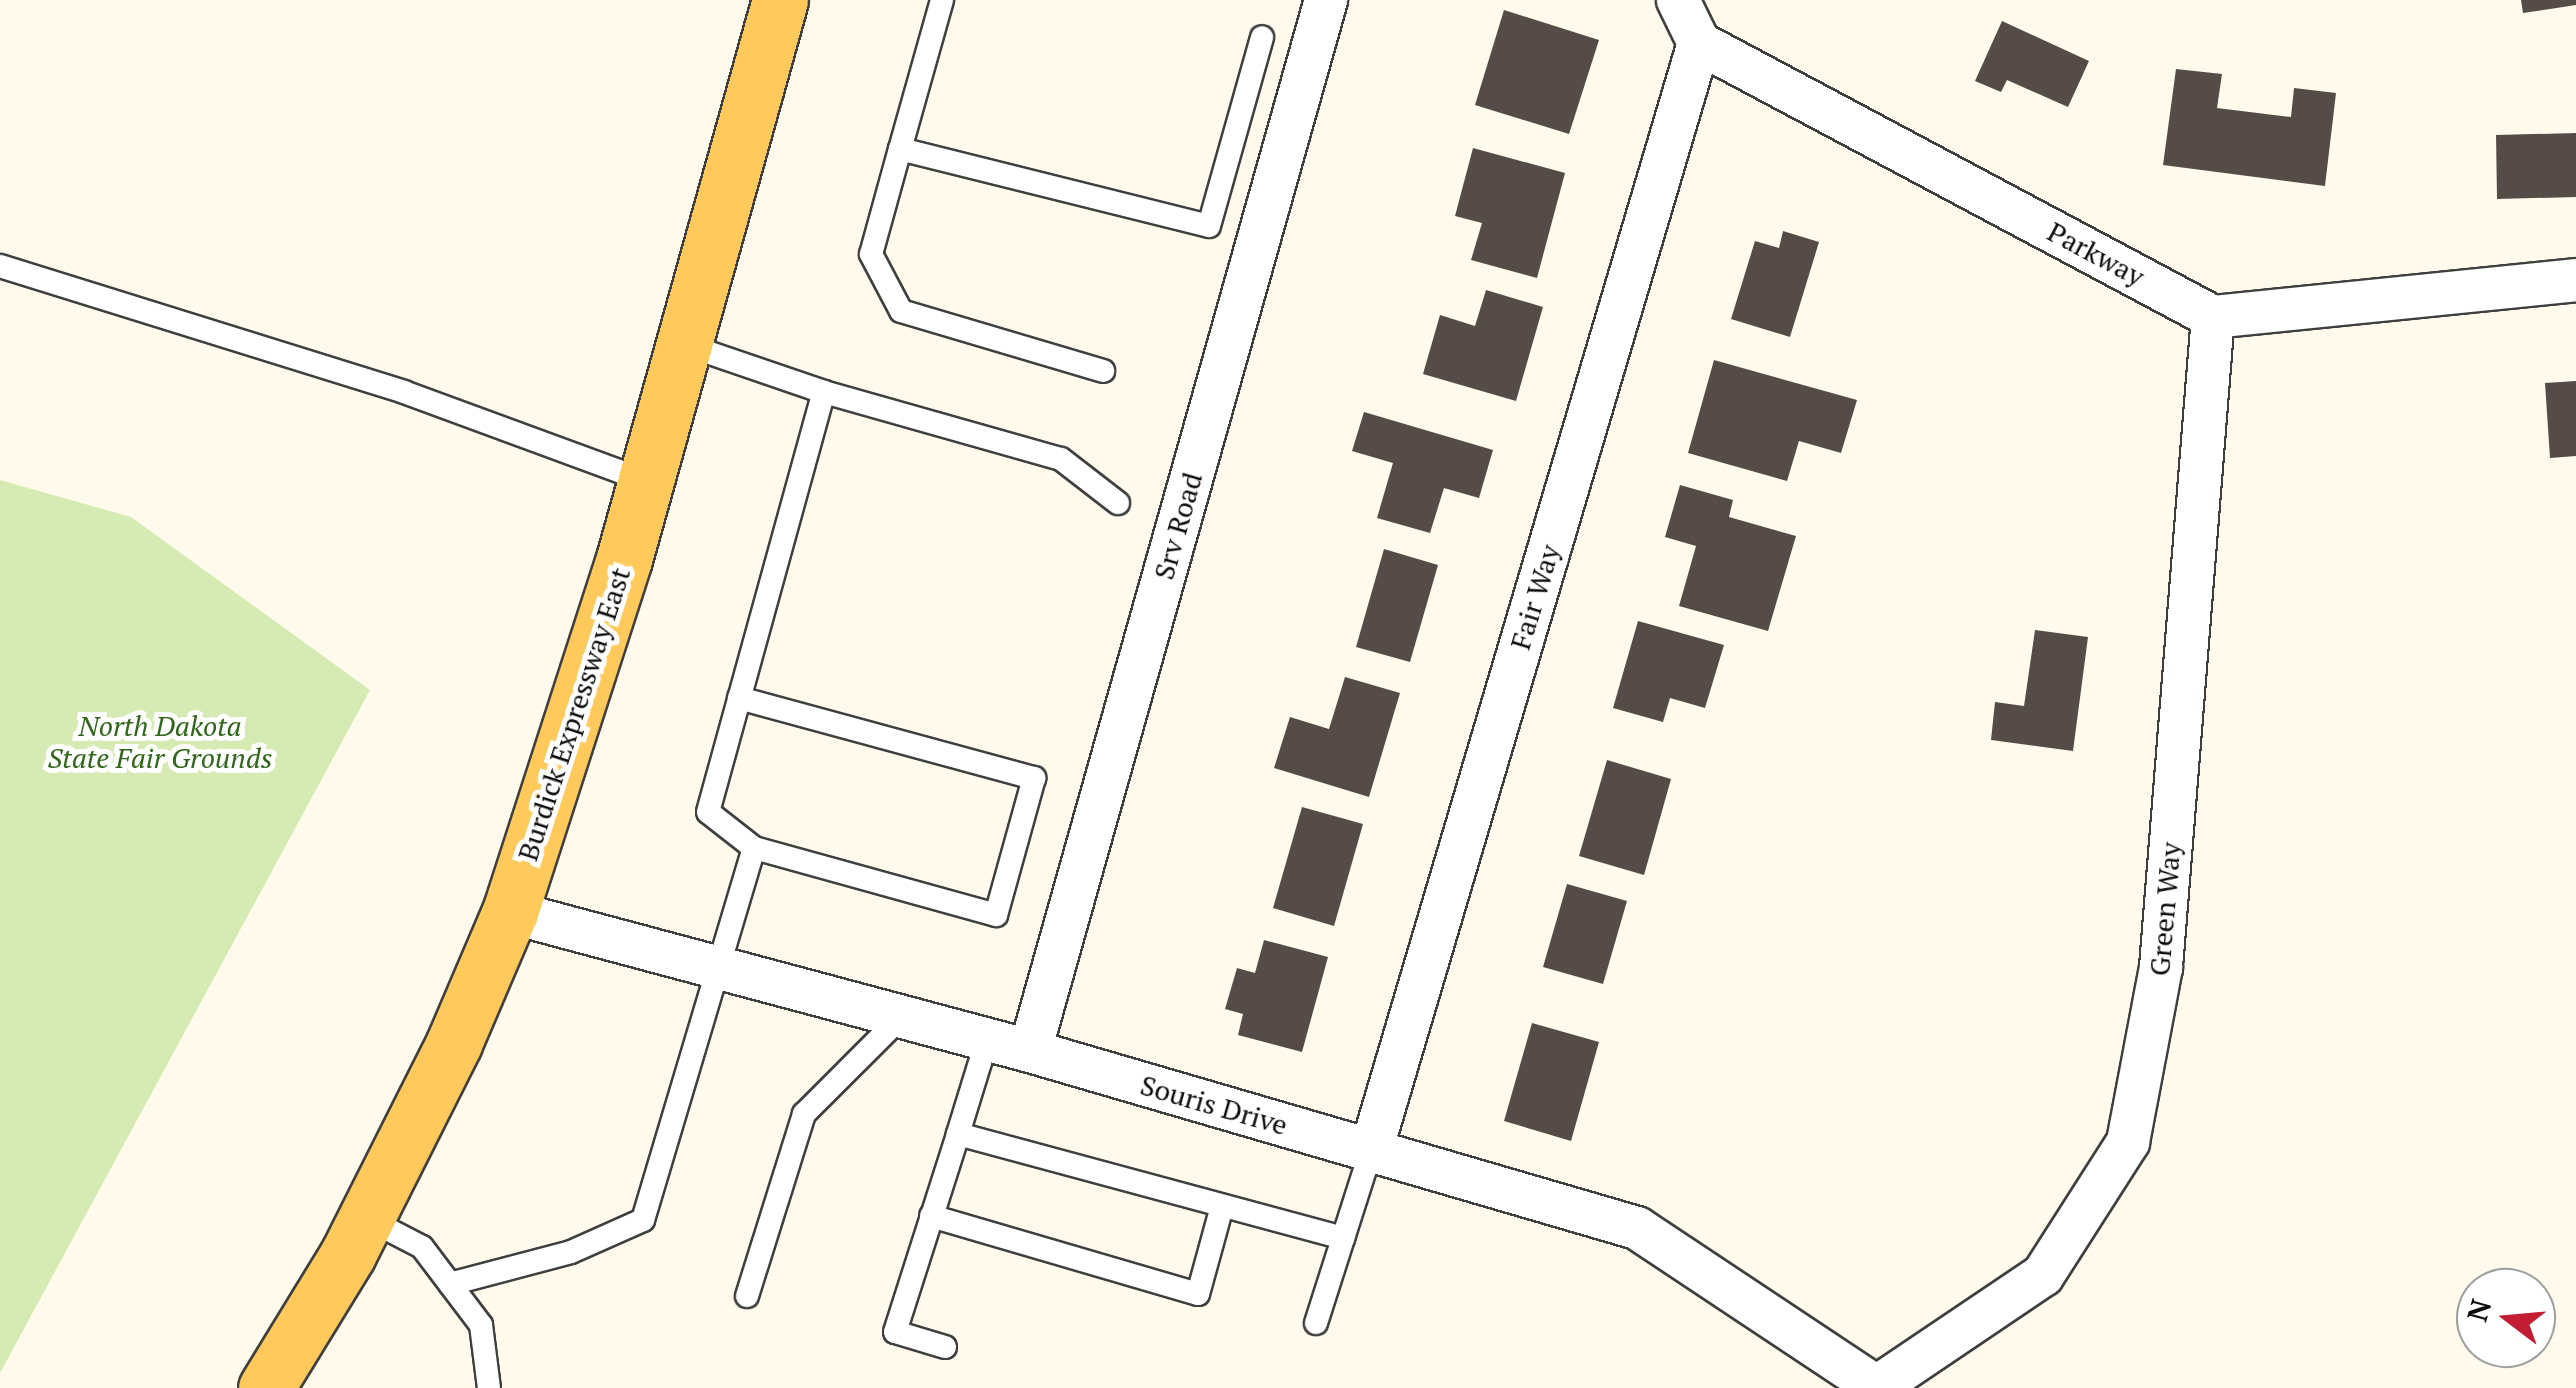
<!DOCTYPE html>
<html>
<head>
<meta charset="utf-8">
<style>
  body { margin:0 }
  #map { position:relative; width:2576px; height:1388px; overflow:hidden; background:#fffaeb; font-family:"PT Serif",serif }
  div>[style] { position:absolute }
  .green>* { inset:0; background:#d5ebb3 }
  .building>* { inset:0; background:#554c48 }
  .roads { filter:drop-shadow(2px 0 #3f3f3f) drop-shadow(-2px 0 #3f3f3f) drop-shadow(0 2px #3f3f3f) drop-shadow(0 -2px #3f3f3f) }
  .service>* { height:22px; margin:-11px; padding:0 11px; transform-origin:11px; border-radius:11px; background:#fff }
  .minor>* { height:42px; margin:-21px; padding:0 21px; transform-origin:21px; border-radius:21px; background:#fff }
  .primary>* { height:55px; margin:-27.5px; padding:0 27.5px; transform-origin:27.5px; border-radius:27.5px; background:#ffca5b }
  span { translate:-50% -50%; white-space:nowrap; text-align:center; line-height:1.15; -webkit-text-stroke:10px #fff; paint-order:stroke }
  .street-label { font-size:28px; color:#0c0c0c }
  .park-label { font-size:28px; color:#30671a; font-style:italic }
  .north { position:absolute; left:2456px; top:1268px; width:100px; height:100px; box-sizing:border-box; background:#fff; border:2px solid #9e9e9e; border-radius:50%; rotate:286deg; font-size:28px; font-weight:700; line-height:40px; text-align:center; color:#0c0c0c }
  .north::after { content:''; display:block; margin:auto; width:35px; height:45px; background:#c31d33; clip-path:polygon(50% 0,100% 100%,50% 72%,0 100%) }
</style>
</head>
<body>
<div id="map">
  <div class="green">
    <i style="clip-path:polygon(0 480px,131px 517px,370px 690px,0 1373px)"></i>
  </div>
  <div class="building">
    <i style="clip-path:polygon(2521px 0,2576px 0,2576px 5px,2523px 13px)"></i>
    <i style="clip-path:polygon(1504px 10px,1599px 40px,1569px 134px,1475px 105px)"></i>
    <i style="clip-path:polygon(2002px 21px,2089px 61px,2068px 107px,2007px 80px,2001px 92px,1975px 81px)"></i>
    <i style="clip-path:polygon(2176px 69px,2222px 74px,2217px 108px,2291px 117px,2294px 88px,2336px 93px,2325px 186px,2163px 165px)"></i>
    <i style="clip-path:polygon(2576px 133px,2576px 197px,2497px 199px,2496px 135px)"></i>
    <i style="clip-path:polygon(1473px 148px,1565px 173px,1537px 278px,1471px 260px,1482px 223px,1455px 216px)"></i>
    <i style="clip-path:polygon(1783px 231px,1819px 242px,1790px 337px,1731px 319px,1755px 241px,1779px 248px)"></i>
    <i style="clip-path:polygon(1486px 290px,1543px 307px,1516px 401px,1423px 374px,1440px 315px,1475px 326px)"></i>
    <i style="clip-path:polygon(1714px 360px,1857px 400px,1841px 453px,1799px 441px,1787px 481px,1688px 453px)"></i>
    <i style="clip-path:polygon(2576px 381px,2576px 456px,2550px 458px,2545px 383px)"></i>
    <i style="clip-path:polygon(1364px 412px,1493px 450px,1479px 498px,1444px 488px,1430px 533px,1377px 518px,1393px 463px,1352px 451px)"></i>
    <i style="clip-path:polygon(1680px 485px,1733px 500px,1729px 517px,1796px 536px,1768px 631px,1679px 606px,1696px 546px,1665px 537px)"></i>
    <i style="clip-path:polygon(1384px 549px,1438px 565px,1410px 662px,1356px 647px)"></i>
    <i style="clip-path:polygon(1638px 621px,1724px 645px,1705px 708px,1670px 698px,1663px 722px,1613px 708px)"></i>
    <i style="clip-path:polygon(2035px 630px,2088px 637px,2073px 751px,1991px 740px,1995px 702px,2024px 706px)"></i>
    <i style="clip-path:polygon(1345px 677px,1400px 693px,1369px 797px,1274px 768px,1290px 717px,1329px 729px)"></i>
    <i style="clip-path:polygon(1607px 760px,1671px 779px,1644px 875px,1579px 856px)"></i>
    <i style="clip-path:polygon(1302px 807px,1363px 824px,1334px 926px,1273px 908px)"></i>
    <i style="clip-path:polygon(1567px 884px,1627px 901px,1603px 984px,1543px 967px)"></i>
    <i style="clip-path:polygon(1264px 940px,1328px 957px,1302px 1052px,1238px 1035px,1243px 1014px,1225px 1009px,1237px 968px,1255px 973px)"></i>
    <i style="clip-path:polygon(1532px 1023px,1599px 1042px,1571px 1141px,1504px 1121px)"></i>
  </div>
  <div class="roads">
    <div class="service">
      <i style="left:942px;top:0;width:155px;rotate:105.7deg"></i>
      <i style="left:900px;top:149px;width:318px;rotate:14deg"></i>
      <i style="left:1209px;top:226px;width:196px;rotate:-74.3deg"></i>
      <i style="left:900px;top:149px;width:109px;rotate:105.4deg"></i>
      <i style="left:871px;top:254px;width:64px;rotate:62.2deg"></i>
      <i style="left:901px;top:311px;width:211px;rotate:16.5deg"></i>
      <i style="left:0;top:266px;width:423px;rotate:17.3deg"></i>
      <i style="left:404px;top:392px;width:258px;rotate:20.2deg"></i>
      <i style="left:824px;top:392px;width:246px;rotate:15.8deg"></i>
      <i style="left:1061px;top:459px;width:72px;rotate:37.7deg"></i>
      <i style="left:739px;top:698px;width:306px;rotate:15.2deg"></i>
      <i style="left:1034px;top:778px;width:142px;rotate:105.5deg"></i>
      <i style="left:996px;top:915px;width:251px;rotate:-164.5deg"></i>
      <i style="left:958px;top:1134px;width:98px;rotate:-72.9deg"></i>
      <i style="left:931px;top:1216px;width:278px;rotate:16.3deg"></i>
      <i style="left:1198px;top:1294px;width:91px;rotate:-74.7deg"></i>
      <i style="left:366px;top:1218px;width:63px;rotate:27.4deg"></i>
      <i style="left:422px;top:1247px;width:98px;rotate:52.9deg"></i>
      <i style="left:481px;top:1325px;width:64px;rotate:82.8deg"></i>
      <i style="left:450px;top:1284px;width:125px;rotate:-14.8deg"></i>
      <i style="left:571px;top:1252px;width:79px;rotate:-24deg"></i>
      <i style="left:643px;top:1220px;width:388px;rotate:-73.4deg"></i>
      <i style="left:754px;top:848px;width:58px;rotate:-142deg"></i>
      <i style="left:708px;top:812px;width:436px;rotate:-74.6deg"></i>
      <i style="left:824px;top:392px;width:148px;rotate:-161.1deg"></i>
      <i style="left:747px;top:1296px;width:191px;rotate:-72.6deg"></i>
      <i style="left:804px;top:1114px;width:137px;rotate:-45deg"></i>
      <i style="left:1316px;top:1323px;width:181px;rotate:-72.3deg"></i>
      <i style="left:945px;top:1347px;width:52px;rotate:-163.3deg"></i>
      <i style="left:895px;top:1332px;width:208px;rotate:-72.3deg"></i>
      <i style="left:958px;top:1134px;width:399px;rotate:15.1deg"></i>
    </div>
    <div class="minor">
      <i style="left:1678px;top:0;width:48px;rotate:64deg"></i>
      <i style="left:1699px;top:43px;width:582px;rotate:28.06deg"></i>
      <i style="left:2213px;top:317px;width:365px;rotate:-5.8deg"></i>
      <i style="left:510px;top:912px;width:538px;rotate:14.97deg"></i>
      <i style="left:1030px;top:1051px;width:632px;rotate:16.26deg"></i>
      <i style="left:1637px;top:1228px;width:289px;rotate:33.6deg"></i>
      <i style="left:1030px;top:1051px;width:1092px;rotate:-74.27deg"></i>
      <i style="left:1371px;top:1151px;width:1156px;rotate:-73.51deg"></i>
      <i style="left:1877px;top:1387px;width:200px;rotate:-34deg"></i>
      <i style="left:2043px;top:1275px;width:158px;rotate:-57.4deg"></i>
      <i style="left:2128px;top:1142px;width:178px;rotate:-79.3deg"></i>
      <i style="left:2161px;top:967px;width:652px;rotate:-85.43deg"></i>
    </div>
    <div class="primary">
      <i style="left:266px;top:1388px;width:157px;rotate:-58.5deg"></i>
      <i style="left:348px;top:1254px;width:236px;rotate:-63.3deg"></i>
      <i style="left:454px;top:1043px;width:142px;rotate:-66.9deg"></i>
      <i style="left:510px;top:912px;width:371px;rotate:-72.1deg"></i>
      <i style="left:624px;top:559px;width:580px;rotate:-74.41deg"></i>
    </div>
  </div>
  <div class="street-label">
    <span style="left:2096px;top:254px;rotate:28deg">Parkway</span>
    <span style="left:1178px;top:526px;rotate:-74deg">Srv Road</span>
    <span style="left:1535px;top:597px;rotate:-73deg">Fair Way</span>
    <span style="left:574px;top:714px;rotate:-72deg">Burdick Expressway East</span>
    <span style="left:2165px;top:909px;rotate:-85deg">Green Way</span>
    <span style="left:1214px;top:1105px;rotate:16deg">Souris Drive</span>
  </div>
  <div class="park-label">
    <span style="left:160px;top:742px">North Dakota<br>State Fair Grounds</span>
  </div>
  <div class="north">N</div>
</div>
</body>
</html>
